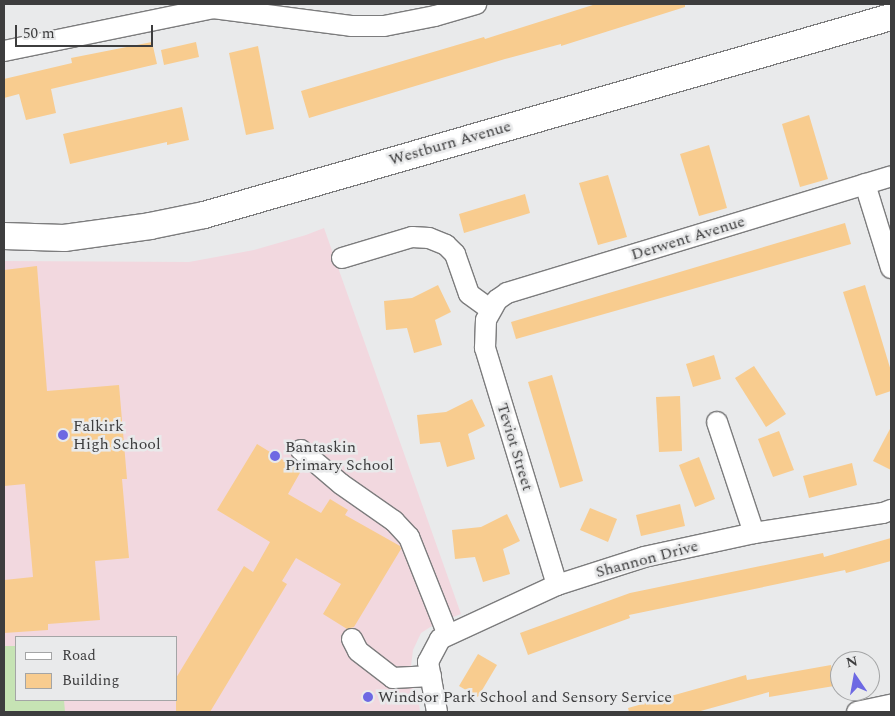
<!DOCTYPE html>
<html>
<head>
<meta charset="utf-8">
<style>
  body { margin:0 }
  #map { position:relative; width:895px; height:716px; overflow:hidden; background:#e9eaeb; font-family:Spectral,serif }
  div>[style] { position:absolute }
  .education>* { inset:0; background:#f2d8df }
  .green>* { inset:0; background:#c6e3b4 }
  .building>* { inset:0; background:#f8cc8f }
  .roads { filter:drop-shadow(1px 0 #7c7c7d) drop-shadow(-1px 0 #7c7c7d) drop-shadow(0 1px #7c7c7d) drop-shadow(0 -1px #7c7c7d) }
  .minor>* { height:20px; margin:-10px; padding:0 10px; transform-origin:10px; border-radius:10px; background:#fff }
  .major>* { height:26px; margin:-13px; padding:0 13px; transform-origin:13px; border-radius:13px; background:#fff }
  .dots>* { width:14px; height:14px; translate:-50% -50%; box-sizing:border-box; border:2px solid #e9eaeb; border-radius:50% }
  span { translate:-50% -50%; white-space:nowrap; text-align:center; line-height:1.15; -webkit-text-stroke:5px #e9eaeb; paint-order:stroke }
  .street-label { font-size:16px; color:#3d3d3e }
  .poi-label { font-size:16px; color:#3d3d3e }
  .left { translate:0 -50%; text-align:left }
  .frame { position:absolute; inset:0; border:5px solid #3d3d3e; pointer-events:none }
  .legend { position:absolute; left:15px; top:636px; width:162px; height:65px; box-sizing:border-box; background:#e9eaeb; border:1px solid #a4a5a6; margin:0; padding:6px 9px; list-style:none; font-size:15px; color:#3d3d3e }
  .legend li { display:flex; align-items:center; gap:10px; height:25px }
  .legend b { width:25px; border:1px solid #a4a5a6 }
  .north { position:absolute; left:830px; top:651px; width:50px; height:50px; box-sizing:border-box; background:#e9eaeb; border:1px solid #a4a5a6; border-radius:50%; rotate:348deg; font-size:14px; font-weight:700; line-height:20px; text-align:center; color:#3d3d3e }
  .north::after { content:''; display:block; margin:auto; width:18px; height:22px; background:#6d69e3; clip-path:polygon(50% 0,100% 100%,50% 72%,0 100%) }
  .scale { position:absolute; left:15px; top:25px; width:138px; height:22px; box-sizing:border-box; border:2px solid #3d3d3e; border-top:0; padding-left:6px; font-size:15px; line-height:18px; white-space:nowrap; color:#3d3d3e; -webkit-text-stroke:4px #e9eaeb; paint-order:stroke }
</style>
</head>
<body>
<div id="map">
  <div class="education">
    <i style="clip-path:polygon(evenodd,324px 228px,461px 614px,435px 624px,421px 633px,413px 650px,411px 666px,408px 671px,416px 681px,420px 712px,4px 712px,4px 261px,189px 262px,254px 250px,306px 235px,324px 228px,16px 637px,176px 637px,176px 700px,16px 700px,16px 637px)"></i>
  </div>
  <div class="green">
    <i style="clip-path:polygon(4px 646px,16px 646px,16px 700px,64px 700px,65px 712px,4px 712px)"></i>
  </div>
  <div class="building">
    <i style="clip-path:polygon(596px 4px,685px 4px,685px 7px,561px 46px,561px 44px,505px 59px,309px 118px,301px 91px,484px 37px,485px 39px)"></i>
    <i style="clip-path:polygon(152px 42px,157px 64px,51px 89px,56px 113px,26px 120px,19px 94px,4px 98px,4px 79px,72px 63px,71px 58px)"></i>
    <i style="clip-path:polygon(196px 42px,199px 57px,164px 65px,161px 50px)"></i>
    <i style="clip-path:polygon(258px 46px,274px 129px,246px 135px,229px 53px)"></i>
    <i style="clip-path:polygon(182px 107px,189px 140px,167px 145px,167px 142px,70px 164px,63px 134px)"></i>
    <i style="clip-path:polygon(809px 115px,828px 179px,800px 187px,782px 124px)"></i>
    <i style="clip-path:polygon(709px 145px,727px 208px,699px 216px,680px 154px)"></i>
    <i style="clip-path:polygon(608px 175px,627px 237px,598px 245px,579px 183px)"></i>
    <i style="clip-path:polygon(525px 194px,530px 213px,464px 233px,459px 214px)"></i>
    <i style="clip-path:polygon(845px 223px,851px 244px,516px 339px,511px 322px)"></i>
    <i style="clip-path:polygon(37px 266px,47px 391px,119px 385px,127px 479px,122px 479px,129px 558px,95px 561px,100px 620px,48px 624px,48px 630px,4px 633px,4px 580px,33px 577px,25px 484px,4px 486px,4px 270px)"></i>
    <i style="clip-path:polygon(438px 285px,451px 312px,435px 320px,442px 345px,414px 353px,407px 328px,386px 330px,384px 301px,412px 298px)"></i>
    <i style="clip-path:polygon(865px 285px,891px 371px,891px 391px,876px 396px,843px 292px)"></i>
    <i style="clip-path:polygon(714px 355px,721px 379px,693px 387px,686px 364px)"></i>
    <i style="clip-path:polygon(754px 366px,786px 414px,766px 427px,735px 378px)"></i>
    <i style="clip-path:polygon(552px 375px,583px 481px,560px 488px,528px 382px)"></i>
    <i style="clip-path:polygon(680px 396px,682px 451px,659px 452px,656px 397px)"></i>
    <i style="clip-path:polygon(472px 399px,485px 426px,468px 434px,475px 459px,447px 467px,440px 442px,420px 444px,417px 415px,446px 412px)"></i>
    <i style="clip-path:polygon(891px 427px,891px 470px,873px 461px)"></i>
    <i style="clip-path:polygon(779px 431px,794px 470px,773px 477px,758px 439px)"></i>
    <i style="clip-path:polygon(257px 444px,301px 471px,288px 494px,321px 513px,330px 499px,348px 510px,345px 515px,400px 546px,401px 549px,354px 627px,347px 629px,323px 614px,341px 584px,296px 558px,282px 581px,287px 584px,210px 712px,176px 712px,176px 678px,244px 566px,253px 572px,270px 542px,217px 510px)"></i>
    <i style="clip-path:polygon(699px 457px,715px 499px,695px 507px,679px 465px)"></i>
    <i style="clip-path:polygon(852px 463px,857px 485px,809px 498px,803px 476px)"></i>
    <i style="clip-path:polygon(680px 504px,685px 526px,641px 536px,636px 515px)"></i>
    <i style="clip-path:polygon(590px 508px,617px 519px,608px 542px,580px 530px)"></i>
    <i style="clip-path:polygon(507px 514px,520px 541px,503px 549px,510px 574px,483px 582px,475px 557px,455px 559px,452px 530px,481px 527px)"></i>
    <i style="clip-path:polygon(891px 538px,891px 561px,846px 573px,845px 570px,629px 615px,630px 618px,528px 655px,520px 633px,630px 593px,823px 553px,824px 557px)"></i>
    <i style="clip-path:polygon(478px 654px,497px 665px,478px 697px,459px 686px)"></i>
    <i style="clip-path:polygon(831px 665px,834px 686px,769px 697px,769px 692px,697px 712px,629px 712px,628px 708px,746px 675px,747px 680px)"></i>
  </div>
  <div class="roads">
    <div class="minor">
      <i style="left:4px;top:51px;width:213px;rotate:-11.6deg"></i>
      <i style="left:213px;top:8px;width:139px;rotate:7.4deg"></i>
      <i style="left:351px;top:26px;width:33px"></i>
      <i style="left:384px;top:26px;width:52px;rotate:-11.1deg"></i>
      <i style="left:435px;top:16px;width:43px;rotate:-16.3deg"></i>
      <i style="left:865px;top:184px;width:88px;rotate:72.8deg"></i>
      <i style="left:342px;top:258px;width:73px;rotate:-16.7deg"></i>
      <i style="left:412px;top:237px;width:17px;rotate:3deg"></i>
      <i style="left:429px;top:238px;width:18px;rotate:22deg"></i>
      <i style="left:446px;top:245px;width:13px;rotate:45deg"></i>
      <i style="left:455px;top:254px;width:42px;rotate:70.7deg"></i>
      <i style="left:469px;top:294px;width:26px;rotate:36deg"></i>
      <i style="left:717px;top:422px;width:117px;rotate:71.6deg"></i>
      <i style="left:301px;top:450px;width:52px;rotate:40.4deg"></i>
      <i style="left:341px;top:484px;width:65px;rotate:34.9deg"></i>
      <i style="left:394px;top:521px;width:22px;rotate:47deg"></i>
      <i style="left:409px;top:537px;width:105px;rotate:68.3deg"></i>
      <i style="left:557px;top:585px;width:248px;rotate:-106.9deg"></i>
      <i style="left:485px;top:348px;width:28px;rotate:-88deg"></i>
      <i style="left:486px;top:320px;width:23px;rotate:-61deg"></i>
      <i style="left:497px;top:300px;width:12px;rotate:-35deg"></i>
      <i style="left:507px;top:293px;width:401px;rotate:-16.9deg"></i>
      <i style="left:352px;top:639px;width:13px;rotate:63deg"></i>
      <i style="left:358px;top:651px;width:44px;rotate:37.6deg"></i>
      <i style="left:393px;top:678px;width:38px;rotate:-3deg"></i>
      <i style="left:437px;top:712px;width:51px;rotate:-100.2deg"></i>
      <i style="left:428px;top:662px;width:26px;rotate:-62deg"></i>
      <i style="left:440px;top:639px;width:129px;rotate:-24.8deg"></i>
      <i style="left:557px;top:585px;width:91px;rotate:-17.8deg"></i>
      <i style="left:644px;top:557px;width:113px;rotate:-12.3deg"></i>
      <i style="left:754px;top:533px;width:131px;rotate:-8.8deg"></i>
      <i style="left:883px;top:513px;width:9px;rotate:-21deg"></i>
      <i style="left:857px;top:712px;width:35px;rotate:-12deg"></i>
    </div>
    <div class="major">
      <i style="left:4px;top:236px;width:60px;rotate:1.9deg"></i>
      <i style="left:64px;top:238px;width:87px;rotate:-7.9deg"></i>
      <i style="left:150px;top:226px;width:55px;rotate:-11.5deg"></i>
      <i style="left:204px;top:215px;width:715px;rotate:-16.08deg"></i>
    </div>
  </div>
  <div class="dots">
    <i style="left:63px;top:435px;background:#6d69e3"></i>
    <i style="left:275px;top:456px;background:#6d69e3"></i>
    <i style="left:368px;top:697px;background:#6d69e3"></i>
  </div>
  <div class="street-label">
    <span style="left:450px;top:143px;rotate:-16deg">Westburn Avenue</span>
    <span style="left:688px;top:238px;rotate:-17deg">Derwent Avenue</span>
    <span style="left:515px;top:447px;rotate:73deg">Teviot Street</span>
    <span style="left:647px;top:559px;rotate:-15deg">Shannon Drive</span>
  </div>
  <div class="poi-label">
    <span class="left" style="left:73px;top:435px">Falkirk<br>High School</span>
    <span class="left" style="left:285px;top:456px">Bantaskin<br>Primary School</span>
    <span class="left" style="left:378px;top:697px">Windsor Park School and Sensory Service</span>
  </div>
  <div class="frame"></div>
  <ul class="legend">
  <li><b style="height:6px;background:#fff"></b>Road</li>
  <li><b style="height:14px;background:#f8cc8f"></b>Building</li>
  </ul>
  <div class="north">N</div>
  <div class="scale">50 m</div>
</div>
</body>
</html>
